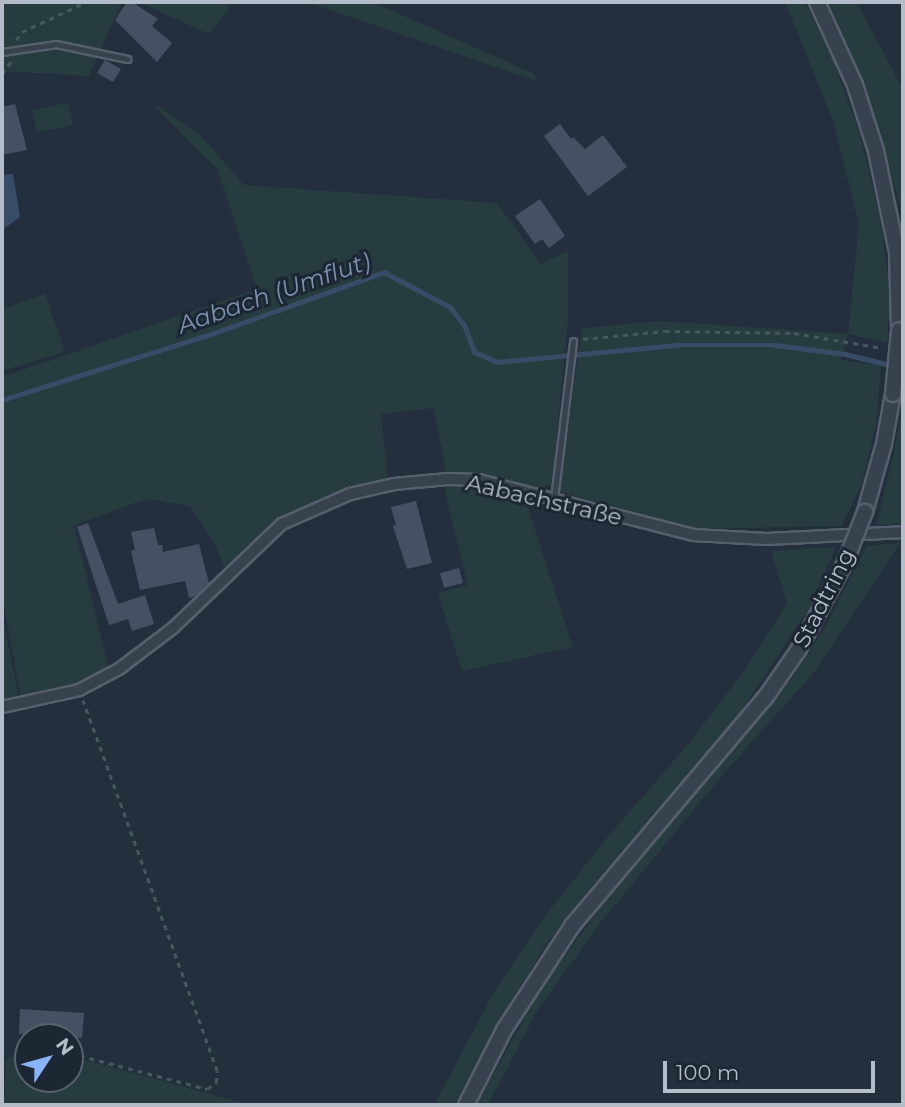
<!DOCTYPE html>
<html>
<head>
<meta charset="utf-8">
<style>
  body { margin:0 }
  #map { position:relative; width:905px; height:1107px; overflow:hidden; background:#242f3e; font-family:Montserrat,sans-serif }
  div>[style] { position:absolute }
  .green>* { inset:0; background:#263c3f }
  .water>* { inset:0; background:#394c67 }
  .stream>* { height:4.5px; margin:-2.25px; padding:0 2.25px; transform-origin:2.25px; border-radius:2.25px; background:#394c67 }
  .building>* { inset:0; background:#455162 }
  .path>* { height:2.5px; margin-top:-1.25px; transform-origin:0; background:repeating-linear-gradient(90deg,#44595c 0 5px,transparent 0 10px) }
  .roads { filter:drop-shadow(2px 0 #565f6c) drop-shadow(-2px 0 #565f6c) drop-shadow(0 2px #565f6c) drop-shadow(0 -2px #565f6c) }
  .service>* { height:5px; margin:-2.5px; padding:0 2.5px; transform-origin:2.5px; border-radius:2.5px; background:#38414e }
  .minor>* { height:10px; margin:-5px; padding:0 5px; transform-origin:5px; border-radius:5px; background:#38414e }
  .tertiary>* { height:14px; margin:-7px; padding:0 7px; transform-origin:7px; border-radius:7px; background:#38414e }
  .bridges { filter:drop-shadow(2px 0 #565f6c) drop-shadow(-2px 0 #565f6c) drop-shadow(0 2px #565f6c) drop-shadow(0 -2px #565f6c) }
  .tertiary-bridge>* { height:14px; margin:-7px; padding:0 7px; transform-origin:7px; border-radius:7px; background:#38414e }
  span { translate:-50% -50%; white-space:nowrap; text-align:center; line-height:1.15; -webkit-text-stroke:6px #1d2633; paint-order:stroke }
  .street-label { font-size:23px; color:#b4bcc9 }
  .water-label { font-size:24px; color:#7c92b1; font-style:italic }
  .frame { position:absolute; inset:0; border:4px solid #b4bcc9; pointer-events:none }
  .north { position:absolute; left:14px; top:1023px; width:70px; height:70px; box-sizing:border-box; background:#1d2633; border:2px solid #59626f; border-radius:50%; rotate:54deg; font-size:19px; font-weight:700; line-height:28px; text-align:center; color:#b4bcc9 }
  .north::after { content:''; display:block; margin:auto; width:24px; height:32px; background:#8ab4f8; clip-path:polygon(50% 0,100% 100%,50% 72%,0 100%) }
  .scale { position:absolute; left:663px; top:1061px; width:212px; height:32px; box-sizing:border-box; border:4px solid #b4bcc9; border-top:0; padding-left:9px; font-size:21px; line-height:24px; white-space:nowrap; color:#b4bcc9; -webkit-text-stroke:5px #1d2633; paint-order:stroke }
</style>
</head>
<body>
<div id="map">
  <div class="green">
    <i style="clip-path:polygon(2px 2px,122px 2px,89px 76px,2px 71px)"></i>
    <i style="clip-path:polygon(138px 2px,234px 2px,209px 34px)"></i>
    <i style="clip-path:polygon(307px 2px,373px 2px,534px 74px,539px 82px)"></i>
    <i style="clip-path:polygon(785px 2px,805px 2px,834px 61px,861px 138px,881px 223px,890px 294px,887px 343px,848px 334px,841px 360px,881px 366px,876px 424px,863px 481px,842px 526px,691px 529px,559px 491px,582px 328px,662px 321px,848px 334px,859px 224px,833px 121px)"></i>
    <i style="clip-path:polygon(828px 2px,857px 2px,903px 90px,903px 237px,899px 201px,864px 88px)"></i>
    <i style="clip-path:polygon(68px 103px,73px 125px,37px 132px,32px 110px)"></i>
    <i style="clip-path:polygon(154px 106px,162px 108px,200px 135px,244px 185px,497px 203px,541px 264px,568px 251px,568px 320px,552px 484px,537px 490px,480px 475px,446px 473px,434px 408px,381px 414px,388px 481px,292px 513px,256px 538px,227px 574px,216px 546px,190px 506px,147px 499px,74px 525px,109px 670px,65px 689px,21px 698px,2px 596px,2px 377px,257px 289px,217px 168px)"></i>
    <i style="clip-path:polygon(45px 294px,65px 352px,2px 371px,2px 309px)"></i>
    <i style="clip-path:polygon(903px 401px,903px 523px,876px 526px,893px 457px)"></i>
    <i style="clip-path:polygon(447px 484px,468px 484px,524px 496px,573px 647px,462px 671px,438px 593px,468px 585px,445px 492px)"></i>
    <i style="clip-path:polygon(900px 543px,815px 671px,721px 777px,601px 922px,537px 1011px,488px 1105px,476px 1105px,542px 987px,616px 887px,792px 678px,825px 627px,867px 546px)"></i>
    <i style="clip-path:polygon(836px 547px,810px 607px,739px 714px,589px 889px,547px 943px,500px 1020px,454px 1105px,434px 1105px,494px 992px,542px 920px,609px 835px,685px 748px,744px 671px,787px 603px,771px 551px)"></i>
    <i style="clip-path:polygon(2px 612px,19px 698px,2px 700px)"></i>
    <i style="clip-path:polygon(28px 1050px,28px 1079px,70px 1079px,70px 1056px,251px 1105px,4px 1105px,6px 1059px)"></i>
  </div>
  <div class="water">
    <i style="clip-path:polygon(13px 174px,20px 217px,2px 230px,2px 175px)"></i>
  </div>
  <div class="stream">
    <i style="left:2px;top:400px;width:222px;rotate:-17.5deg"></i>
    <i style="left:214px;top:333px;width:181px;rotate:-19.7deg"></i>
    <i style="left:384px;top:272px;width:75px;rotate:27.9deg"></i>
    <i style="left:450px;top:307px;width:22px;rotate:51deg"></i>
    <i style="left:464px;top:324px;width:30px;rotate:69deg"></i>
    <i style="left:475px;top:352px;width:24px;rotate:24deg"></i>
    <i style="left:497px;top:362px;width:182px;rotate:-5.4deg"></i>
    <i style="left:678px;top:345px;width:97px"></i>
    <i style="left:775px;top:345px;width:71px;rotate:7.3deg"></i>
    <i style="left:845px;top:354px;width:60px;rotate:13.6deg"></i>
  </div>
  <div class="building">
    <i style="clip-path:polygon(127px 2px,132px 2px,158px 19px,152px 26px,172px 43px,157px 62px,115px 20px)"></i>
    <i style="clip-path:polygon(105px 60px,121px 69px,113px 82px,97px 73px)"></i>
    <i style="clip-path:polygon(15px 104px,27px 150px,2px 155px,2px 107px)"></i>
    <i style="clip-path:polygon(560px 124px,571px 139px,573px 137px,585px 149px,603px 135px,627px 167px,588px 196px,544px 136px)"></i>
    <i style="clip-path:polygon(540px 199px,565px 236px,549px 248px,542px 239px,535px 244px,515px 216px)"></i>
    <i style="clip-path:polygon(416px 501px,432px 563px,407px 569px,393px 526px,396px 525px,391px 507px)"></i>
    <i style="clip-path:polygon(88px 523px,118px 604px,145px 595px,154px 624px,132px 631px,128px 619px,109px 625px,77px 527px)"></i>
    <i style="clip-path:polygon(154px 528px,158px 545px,162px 545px,163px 552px,199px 544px,209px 583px,195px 596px,189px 598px,185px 581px,140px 590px,131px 551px,135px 550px,131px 532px)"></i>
    <i style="clip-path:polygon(459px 568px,463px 583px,444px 588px,440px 573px)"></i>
    <i style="clip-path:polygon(20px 1009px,84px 1013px,82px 1038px,19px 1034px)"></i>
  </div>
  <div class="path">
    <i style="left:16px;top:40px;width:10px;rotate:-53deg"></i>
    <i style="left:22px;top:32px;width:71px;rotate:-25.1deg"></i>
    <i style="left:2px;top:74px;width:17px;rotate:-54deg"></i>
    <i style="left:583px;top:339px;width:82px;rotate:-5.6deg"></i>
    <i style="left:665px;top:331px;width:129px;rotate:0.9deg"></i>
    <i style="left:794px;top:333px;width:90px;rotate:9.6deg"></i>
    <i style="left:70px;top:1053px;width:142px;rotate:14.7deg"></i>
    <i style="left:207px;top:1089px;width:11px;rotate:-34deg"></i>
    <i style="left:216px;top:1083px;width:12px;rotate:-85deg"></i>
    <i style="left:217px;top:1071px;width:394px;rotate:-109.9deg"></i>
  </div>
  <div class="roads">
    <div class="service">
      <i style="left:2px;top:52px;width:55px;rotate:-8.4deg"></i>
      <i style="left:56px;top:44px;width:73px;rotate:11.9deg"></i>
      <i style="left:554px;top:499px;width:159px;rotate:-83.1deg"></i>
    </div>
    <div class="minor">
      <i style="left:2px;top:707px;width:79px;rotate:-12.4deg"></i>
      <i style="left:79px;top:690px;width:45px;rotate:-27.7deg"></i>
      <i style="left:119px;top:669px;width:68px;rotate:-37.2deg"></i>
      <i style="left:173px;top:628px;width:151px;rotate:-43.7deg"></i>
      <i style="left:282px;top:524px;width:74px;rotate:-23.8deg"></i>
      <i style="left:350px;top:494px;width:45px;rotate:-12.8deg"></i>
      <i style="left:394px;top:484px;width:54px;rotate:-5.3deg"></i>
      <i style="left:448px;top:479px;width:31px;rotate:2deg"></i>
      <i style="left:479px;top:480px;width:221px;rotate:14.4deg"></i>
      <i style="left:693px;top:535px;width:74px;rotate:3.1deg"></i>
      <i style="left:767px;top:539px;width:136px;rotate:-2.9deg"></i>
    </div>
    <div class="tertiary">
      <i style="left:817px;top:2px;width:91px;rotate:65.4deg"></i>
      <i style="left:855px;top:85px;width:69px;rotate:72.3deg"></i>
      <i style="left:876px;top:151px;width:103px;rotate:78.3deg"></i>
      <i style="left:897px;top:252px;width:78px;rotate:88.5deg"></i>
      <i style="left:865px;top:512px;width:71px;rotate:-74.4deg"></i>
      <i style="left:884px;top:444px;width:51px;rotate:-79.8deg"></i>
      <i style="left:466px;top:1105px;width:84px;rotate:-63.1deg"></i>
      <i style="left:504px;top:1030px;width:124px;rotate:-56.8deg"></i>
      <i style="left:572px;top:926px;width:299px;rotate:-49.8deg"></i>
      <i style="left:765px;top:698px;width:60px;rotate:-55.2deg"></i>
      <i style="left:799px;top:649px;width:98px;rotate:-61.9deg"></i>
    </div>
  </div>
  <div class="bridges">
    <div class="tertiary-bridge">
      <i style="left:893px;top:394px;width:64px;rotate:-84.6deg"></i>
      <i style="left:845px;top:563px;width:55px;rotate:-68.6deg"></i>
    </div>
  </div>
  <div class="street-label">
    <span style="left:544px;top:500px;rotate:13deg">Aabachstraße</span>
    <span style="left:824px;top:598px;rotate:-63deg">Stadtring</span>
  </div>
  <div class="water-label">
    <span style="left:274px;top:293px;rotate:-19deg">Aabach (Umflut)</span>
  </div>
  <div class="frame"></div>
  <div class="north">N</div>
  <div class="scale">100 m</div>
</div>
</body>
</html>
